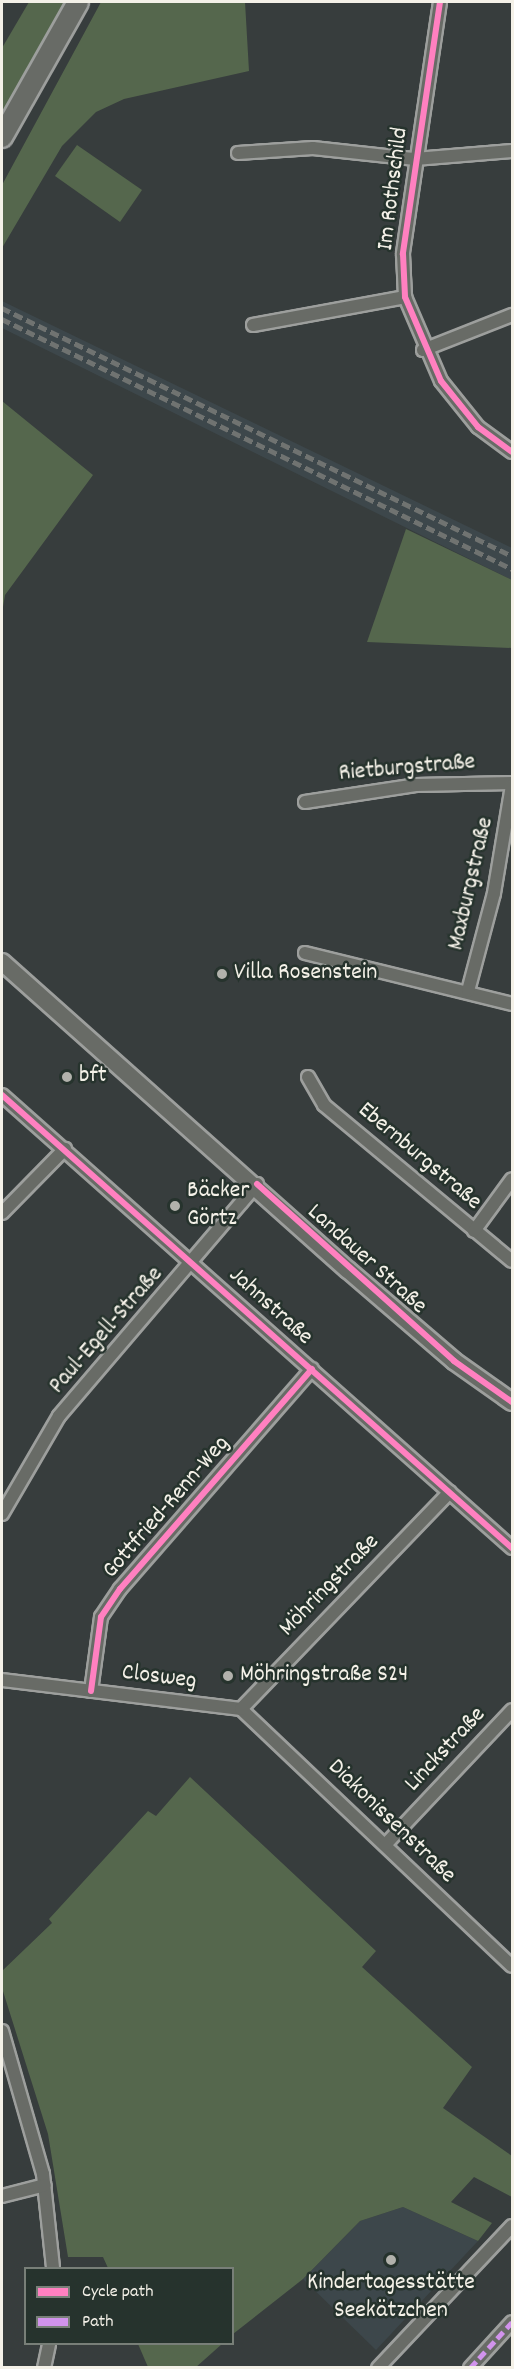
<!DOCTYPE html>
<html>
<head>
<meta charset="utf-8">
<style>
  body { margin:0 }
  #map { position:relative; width:514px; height:2369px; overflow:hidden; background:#373d3d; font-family:Dekko,sans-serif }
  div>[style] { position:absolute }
  .built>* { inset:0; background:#3d474b }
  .green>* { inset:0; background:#55674d }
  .roads { filter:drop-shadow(2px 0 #9d9f9d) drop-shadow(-2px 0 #9d9f9d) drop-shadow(0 2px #9d9f9d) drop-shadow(0 -2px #9d9f9d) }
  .minor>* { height:12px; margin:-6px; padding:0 6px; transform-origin:6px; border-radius:6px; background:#686b66 }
  .secondary>* { height:16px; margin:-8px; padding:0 8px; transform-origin:8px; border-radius:8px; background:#686b66 }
  .primary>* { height:20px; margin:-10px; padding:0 10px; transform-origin:10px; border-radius:10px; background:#686b66 }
  .rail>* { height:4.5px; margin-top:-2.25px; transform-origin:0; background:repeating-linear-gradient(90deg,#707371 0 9px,transparent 0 13.5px) }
  .quiet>* { height:4.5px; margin-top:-2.25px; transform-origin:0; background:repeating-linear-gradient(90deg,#d193ec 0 9px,transparent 0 13.5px) }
  .cycleway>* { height:6px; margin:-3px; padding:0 3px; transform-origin:3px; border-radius:3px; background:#ff80c0 }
  .dots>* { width:16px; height:16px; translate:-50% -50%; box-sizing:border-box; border:3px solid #26332d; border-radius:50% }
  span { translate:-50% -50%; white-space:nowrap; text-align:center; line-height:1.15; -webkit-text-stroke:5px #26332d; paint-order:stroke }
  .street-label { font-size:24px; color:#f4f1e8 }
  .poi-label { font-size:24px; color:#f4f1e8 }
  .left { translate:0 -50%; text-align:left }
  .frame { position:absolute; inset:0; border:3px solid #f4f1e8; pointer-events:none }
  .legend { position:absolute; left:24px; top:2267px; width:210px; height:78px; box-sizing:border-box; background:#26332d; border:2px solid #787f78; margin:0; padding:8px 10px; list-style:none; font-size:18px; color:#f4f1e8 }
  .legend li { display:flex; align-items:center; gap:12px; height:30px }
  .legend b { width:30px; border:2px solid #787f78 }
</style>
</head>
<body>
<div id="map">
  <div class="built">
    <i style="clip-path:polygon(2px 301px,512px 548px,512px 580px,2px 328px)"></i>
    <i style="clip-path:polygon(403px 2207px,478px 2241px,376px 2350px,303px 2279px,360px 2221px)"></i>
  </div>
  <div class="green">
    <i style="clip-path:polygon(29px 2px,68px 2px,2px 118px,2px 48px)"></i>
    <i style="clip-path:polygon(101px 2px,245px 2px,249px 71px,124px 99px,96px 112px,62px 146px,2px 248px,2px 185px)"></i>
    <i style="clip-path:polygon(77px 145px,142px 190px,120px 222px,55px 176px)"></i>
    <i style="clip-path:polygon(2px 401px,93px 475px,5px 595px,2px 613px)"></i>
    <i style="clip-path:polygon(406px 529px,512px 580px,512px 648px,367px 642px)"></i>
    <i style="clip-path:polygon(190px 1777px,376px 1951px,362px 1967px,472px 2067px,443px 2108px,512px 2156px,512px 2197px,474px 2177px,451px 2202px,492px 2223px,478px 2241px,403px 2207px,360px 2221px,303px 2279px,233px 2334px,232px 2268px,108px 2268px,103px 2257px,68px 2257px,48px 2134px,2px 1988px,2px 1971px,52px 1923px,49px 1919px,148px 1811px,156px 1816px)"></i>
    <i style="clip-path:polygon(138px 2344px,222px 2344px,195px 2368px,148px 2367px)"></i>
  </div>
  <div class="roads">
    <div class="minor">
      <i style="left:440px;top:2px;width:255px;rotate:98.4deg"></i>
      <i style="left:403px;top:254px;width:43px;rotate:87.3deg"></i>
      <i style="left:405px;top:297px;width:91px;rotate:66.8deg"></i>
      <i style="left:441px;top:381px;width:59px;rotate:51.2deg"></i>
      <i style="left:478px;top:427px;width:42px;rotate:36.3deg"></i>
      <i style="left:238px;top:153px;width:75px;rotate:-3.8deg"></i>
      <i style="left:313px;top:148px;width:103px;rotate:6.2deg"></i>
      <i style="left:415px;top:159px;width:97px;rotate:-4.7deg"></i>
      <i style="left:253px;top:325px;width:155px;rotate:-10.4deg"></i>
      <i style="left:423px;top:350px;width:96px;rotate:-21.5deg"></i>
      <i style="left:305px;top:802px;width:112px;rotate:-8.7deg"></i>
      <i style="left:416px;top:785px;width:96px;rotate:-1.2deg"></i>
      <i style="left:305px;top:953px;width:213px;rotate:13.8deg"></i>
      <i style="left:468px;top:991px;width:101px;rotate:-75.1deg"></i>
      <i style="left:494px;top:893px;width:109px;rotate:-80.5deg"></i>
      <i style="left:308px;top:1077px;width:32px;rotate:60deg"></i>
      <i style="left:324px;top:1105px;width:244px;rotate:39.7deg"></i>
      <i style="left:2px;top:1095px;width:682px;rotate:41.61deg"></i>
      <i style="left:2px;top:1213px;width:90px;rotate:-45.5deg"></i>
      <i style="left:474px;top:1231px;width:64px;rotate:-53.8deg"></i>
      <i style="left:2px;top:1514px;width:113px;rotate:-59.8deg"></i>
      <i style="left:59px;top:1416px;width:305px;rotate:-49.5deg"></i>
      <i style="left:2px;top:1680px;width:241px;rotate:6.9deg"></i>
      <i style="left:91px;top:1691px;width:75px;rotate:-82.3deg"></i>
      <i style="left:101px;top:1617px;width:34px;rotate:-56deg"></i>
      <i style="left:120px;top:1589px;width:292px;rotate:-48.9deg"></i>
      <i style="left:241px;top:1709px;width:373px;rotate:43.5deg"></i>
      <i style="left:241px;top:1709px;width:301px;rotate:-46.1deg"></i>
      <i style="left:385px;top:1845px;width:185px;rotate:-46.7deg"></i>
      <i style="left:2px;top:2031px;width:149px;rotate:74deg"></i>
      <i style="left:43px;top:2174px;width:95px;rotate:83.9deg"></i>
      <i style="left:2px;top:2196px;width:44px;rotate:-14.3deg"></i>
      <i style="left:44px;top:2368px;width:25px;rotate:-78deg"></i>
      <i style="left:378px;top:2368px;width:195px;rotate:-46.7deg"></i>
      <i style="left:470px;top:2368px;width:62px;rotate:-47.6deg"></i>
    </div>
    <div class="secondary">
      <i style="left:2px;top:962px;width:463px;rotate:41.7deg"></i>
      <i style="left:348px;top:1270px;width:140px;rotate:40.6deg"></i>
      <i style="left:454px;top:1361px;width:71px;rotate:35.3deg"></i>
    </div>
    <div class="primary">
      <i style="left:2px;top:137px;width:155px;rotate:-60.6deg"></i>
    </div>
  </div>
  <div class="rail">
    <i style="left:2px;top:308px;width:567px;rotate:25.93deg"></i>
    <i style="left:2px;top:319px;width:568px;rotate:26.11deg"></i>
  </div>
  <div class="quiet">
    <i style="left:470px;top:2368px;width:62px;rotate:-47.6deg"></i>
  </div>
  <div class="cycleway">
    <i style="left:440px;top:2px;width:255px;rotate:98.4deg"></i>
    <i style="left:403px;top:254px;width:43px;rotate:87.3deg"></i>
    <i style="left:405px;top:297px;width:91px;rotate:66.8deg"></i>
    <i style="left:441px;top:381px;width:59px;rotate:51.2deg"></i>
    <i style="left:478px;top:427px;width:42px;rotate:36.3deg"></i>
    <i style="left:2px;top:1095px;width:682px;rotate:41.61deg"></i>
    <i style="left:257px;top:1184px;width:265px;rotate:41.9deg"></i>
    <i style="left:454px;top:1361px;width:71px;rotate:35.3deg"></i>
    <i style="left:91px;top:1691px;width:75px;rotate:-82.3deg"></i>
    <i style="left:101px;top:1617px;width:34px;rotate:-56deg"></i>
    <i style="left:120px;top:1589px;width:292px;rotate:-48.9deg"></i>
  </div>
  <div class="dots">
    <i style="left:222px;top:974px;background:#b2b2ac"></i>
    <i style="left:67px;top:1077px;background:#b2b2ac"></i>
    <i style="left:175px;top:1206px;background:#b2b2ac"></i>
    <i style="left:228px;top:1676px;background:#b2b2ac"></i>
    <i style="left:391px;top:2260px;background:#b2b2ac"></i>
  </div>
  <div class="street-label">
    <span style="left:394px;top:189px;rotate:-83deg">Im Rothschild</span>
    <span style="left:407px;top:769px;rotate:-5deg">Rietburgstraße</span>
    <span style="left:472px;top:884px;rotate:-77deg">Maxburgstraße</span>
    <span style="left:419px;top:1157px;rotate:40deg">Ebernburgstraße</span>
    <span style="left:366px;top:1260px;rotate:42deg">Landauer Straße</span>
    <span style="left:270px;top:1307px;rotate:42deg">Jahnstraße</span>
    <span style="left:107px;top:1331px;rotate:-49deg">Paul-Egell-Straße</span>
    <span style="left:167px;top:1508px;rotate:-49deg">Gottfried-Renn-Weg</span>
    <span style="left:330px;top:1586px;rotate:-46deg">Möhringstraße</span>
    <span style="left:159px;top:1678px;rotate:7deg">Closweg</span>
    <span style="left:446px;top:1750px;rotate:-47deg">Linckstraße</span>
    <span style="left:391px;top:1822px;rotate:44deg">Diakonissenstraße</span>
  </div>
  <div class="poi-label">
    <span class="left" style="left:234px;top:974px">Villa Rosenstein</span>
    <span class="left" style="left:79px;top:1077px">bft</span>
    <span class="left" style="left:187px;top:1206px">Bäcker<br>Görtz</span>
    <span class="left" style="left:240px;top:1676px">Möhringstraße S24</span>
    <span style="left:391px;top:2298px">Kindertagesstätte<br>Seekätzchen</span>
  </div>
  <div class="frame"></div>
  <ul class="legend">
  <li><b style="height:8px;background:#ff80c0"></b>Cycle path</li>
  <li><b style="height:8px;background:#d193ec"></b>Path</li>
  </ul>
</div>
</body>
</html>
